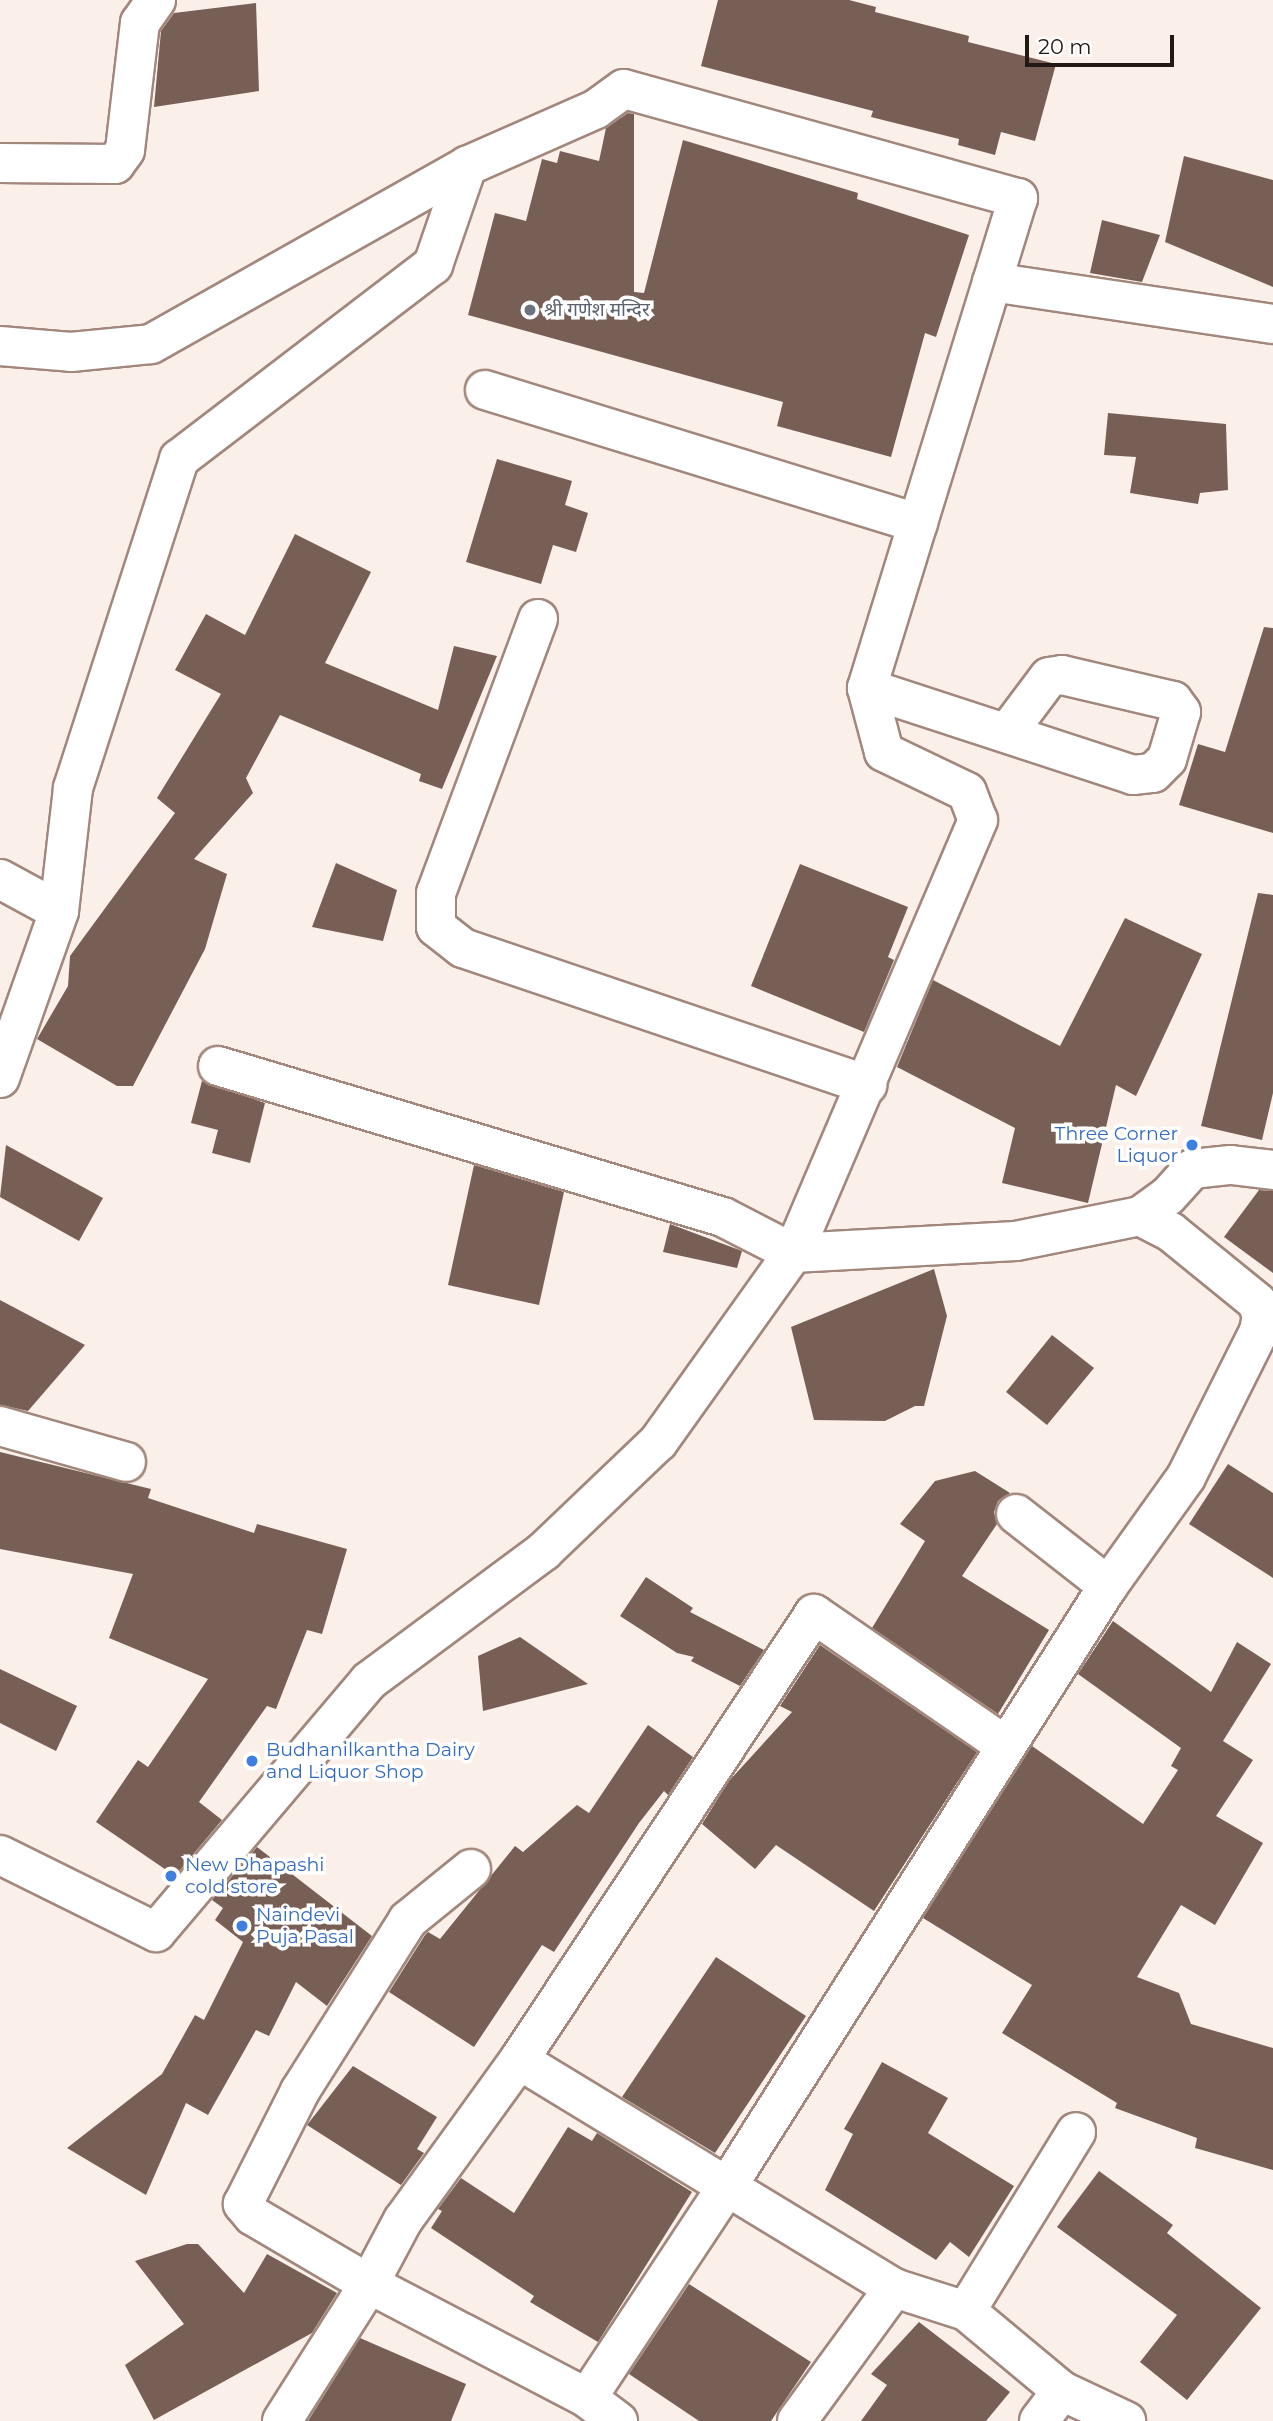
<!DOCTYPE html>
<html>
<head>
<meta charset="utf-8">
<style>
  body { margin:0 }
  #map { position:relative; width:1273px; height:2421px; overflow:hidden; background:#fbefea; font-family:Montserrat,"Noto Sans Devanagari",sans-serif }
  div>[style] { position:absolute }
  .building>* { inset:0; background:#785f55 }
  .roads { filter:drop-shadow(2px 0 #a1877c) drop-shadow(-2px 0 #a1877c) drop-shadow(0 2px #a1877c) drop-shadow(0 -2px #a1877c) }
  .minor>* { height:38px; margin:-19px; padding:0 19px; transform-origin:19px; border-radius:19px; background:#fff }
  .dots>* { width:19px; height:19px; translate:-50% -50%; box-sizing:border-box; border:4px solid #fff; border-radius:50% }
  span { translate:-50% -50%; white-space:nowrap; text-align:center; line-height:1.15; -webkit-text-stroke:7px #fff; paint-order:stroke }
  .worship-label { font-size:19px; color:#5b616d }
  .left { translate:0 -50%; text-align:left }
  .shop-label { font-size:19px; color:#366cbe }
  .right { translate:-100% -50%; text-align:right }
  .scale { position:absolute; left:1025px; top:35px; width:149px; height:32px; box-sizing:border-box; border:4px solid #221814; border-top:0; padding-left:9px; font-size:21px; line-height:24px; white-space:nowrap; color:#221814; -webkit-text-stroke:5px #fff; paint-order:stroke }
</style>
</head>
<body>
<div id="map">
  <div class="building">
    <i style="clip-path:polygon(718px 0,849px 0,876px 7px,875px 12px,969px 36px,968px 42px,1056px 64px,1035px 141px,1001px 132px,995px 155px,958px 145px,959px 139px,871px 117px,873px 111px,701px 66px)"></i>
    <i style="clip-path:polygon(256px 3px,259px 91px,154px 107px,161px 31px,174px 13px)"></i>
    <i style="clip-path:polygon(628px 113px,634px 114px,634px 292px,644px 293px,683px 140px,858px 193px,857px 199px,969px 235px,936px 337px,925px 333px,891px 457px,777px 426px,783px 402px,468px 315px,495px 213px,526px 221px,542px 159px,557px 163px,560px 151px,599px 161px,606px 128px)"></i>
    <i style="clip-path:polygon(1184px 156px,1273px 180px,1273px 287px,1165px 242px)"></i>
    <i style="clip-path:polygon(1102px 220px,1160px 235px,1142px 282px,1090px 273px)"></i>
    <i style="clip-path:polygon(1108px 413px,1226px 424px,1228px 490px,1200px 493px,1198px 504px,1130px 493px,1136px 457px,1104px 455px)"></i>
    <i style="clip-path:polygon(497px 459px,572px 481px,565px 505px,588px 513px,576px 552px,553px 545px,541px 584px,466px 562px)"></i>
    <i style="clip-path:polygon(295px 534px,371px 572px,325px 663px,438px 710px,454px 646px,497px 656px,442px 789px,419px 781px,421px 774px,280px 715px,246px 778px,253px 793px,194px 859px,227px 874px,205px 949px,133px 1086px,117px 1086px,37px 1039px,68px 986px,70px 956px,175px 813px,157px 798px,221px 694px,175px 670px,206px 614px,245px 635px)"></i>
    <i style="clip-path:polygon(1264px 627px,1273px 628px,1273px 833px,1179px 805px,1198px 744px,1225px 752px)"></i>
    <i style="clip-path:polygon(336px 863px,397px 890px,383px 941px,312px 927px)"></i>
    <i style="clip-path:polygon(800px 864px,908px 907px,888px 957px,894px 960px,864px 1032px,751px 986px)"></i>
    <i style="clip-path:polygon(1258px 893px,1273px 895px,1273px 1093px,1262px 1140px,1201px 1126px)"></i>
    <i style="clip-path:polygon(1125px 918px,1202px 954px,1136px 1096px,1116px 1085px,1088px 1203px,1002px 1183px,1015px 1128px,897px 1067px,933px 980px,1060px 1046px)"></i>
    <i style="clip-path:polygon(202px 1081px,265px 1103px,250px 1163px,212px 1153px,218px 1130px,191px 1123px)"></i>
    <i style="clip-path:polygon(6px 1145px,103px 1198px,79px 1241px,0 1197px)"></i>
    <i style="clip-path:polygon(474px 1165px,564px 1192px,539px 1305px,448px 1285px)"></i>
    <i style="clip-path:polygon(1259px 1190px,1273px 1191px,1273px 1273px,1224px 1237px)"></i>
    <i style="clip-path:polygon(670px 1224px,742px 1251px,737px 1268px,663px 1252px)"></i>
    <i style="clip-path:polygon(934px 1269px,947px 1316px,924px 1406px,915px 1406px,885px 1421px,814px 1420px,791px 1327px)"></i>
    <i style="clip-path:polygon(0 1300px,85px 1345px,28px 1411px,0 1405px)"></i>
    <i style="clip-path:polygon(1052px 1335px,1094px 1368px,1047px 1425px,1006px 1392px)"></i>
    <i style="clip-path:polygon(0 1452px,151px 1489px,148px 1498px,254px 1533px,257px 1524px,347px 1549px,322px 1634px,307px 1630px,276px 1709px,267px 1706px,199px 1802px,222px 1820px,175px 1876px,96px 1822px,138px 1760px,148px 1767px,208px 1679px,109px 1638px,133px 1574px,0 1549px)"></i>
    <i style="clip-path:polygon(1228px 1464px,1273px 1493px,1273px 1578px,1189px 1524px)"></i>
    <i style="clip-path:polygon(975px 1471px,1010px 1493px,998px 1501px,994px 1512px,997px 1524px,962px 1576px,1049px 1630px,998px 1714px,872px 1628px,925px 1541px,900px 1524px,935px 1481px)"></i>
    <i style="clip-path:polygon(646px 1577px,693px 1608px,690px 1612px,764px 1650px,740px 1686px,691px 1661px,694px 1657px,677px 1653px,620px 1616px)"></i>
    <i style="clip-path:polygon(1113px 1621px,1211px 1692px,1237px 1642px,1271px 1664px,1223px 1741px,1253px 1760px,1216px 1816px,1263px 1843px,1215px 1925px,1181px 1905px,1137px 1977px,1179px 1993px,1191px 2024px,1273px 2048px,1273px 2170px,1195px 2148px,1197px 2138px,1115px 2108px,1117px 2103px,1002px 2033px,1032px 1985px,923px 1918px,1032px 1746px,1143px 1824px,1178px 1770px,1171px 1766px,1181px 1748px,1078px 1674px)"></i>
    <i style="clip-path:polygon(520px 1637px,588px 1684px,483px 1711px,478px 1656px)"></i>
    <i style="clip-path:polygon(820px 1645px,977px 1752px,874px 1911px,776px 1845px,755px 1869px,702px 1824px,729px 1781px,792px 1712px,780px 1706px)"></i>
    <i style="clip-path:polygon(0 1669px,77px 1706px,56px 1751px,0 1723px)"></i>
    <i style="clip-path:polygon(648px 1725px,693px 1757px,668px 1795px,664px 1791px,639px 1823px,554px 1952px,542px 1945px,474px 2047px,389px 1992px,425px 1935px,428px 1932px,440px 1939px,515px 1846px,523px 1852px,577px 1805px,589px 1813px)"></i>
    <i style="clip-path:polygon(257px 1847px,372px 1936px,327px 2006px,296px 1982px,269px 2036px,256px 2030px,208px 2115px,186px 2103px,146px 2195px,67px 2148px,162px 2074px,195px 2015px,204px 2020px,243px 1942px,215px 1920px,223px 1908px,212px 1900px)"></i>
    <i style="clip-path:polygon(716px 1957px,806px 2016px,715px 2153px,622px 2097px)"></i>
    <i style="clip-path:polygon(882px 2062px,948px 2098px,928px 2133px,1014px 2186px,969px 2257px,950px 2242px,936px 2260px,825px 2190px,853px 2134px,844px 2129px)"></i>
    <i style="clip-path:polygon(353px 2066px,437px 2117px,417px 2149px,424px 2153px,401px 2185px,307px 2125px)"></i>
    <i style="clip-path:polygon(568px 2127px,592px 2141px,597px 2133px,692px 2192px,598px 2342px,530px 2302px,534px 2296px,431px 2228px,442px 2211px,438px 2209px,461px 2178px,514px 2213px)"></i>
    <i style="clip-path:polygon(1099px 2171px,1173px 2225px,1167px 2233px,1261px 2308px,1187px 2400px,1140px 2362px,1177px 2315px,1057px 2227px)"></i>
    <i style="clip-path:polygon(187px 2244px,198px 2244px,244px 2293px,267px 2254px,337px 2293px,312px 2333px,154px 2420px,125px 2365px,184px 2324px,135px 2261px)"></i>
    <i style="clip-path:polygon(689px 2284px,811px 2362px,771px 2421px,699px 2421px,629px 2374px)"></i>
    <i style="clip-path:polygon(919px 2322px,1010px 2392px,986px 2421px,861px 2421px,887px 2385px,871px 2374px)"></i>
    <i style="clip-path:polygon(360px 2338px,466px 2384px,451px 2421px,308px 2421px)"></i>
  </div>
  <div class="roads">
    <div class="minor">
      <i style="left:0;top:163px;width:115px;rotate:0.5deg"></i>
      <i style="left:115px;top:164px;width:17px;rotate:-54deg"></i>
      <i style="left:125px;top:150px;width:128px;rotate:-83.3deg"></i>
      <i style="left:140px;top:23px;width:28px;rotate:-55deg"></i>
      <i style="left:992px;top:282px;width:284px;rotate:8.5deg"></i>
      <i style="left:0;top:346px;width:71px;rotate:4.8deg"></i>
      <i style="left:71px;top:352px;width:80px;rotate:-5.7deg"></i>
      <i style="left:151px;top:344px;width:363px;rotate:-29.4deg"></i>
      <i style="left:467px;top:166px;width:141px;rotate:-23.8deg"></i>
      <i style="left:596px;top:109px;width:34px;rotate:-36deg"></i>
      <i style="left:624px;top:89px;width:409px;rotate:15.5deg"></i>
      <i style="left:1018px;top:198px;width:513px;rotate:107.13deg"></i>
      <i style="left:867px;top:688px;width:66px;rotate:75.1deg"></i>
      <i style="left:884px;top:752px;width:92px;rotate:25.7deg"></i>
      <i style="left:967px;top:792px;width:30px;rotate:69deg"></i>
      <i style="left:978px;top:820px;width:471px;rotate:113.1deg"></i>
      <i style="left:793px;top:1253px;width:232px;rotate:125.5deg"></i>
      <i style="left:658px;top:1442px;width:158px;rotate:136.3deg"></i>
      <i style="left:544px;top:1551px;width:218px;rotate:143.4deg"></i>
      <i style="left:369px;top:1681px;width:329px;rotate:130.3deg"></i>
      <i style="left:156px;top:1932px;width:174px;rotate:-153.7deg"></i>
      <i style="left:485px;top:390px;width:453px;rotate:17.1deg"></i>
      <i style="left:538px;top:619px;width:292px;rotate:110.4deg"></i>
      <i style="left:436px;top:893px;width:34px;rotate:90deg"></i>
      <i style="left:436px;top:927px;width:34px;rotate:38deg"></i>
      <i style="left:463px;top:948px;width:427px;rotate:18.7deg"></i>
      <i style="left:867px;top:688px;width:280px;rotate:18.1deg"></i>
      <i style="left:1133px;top:775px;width:20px;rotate:-6deg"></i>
      <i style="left:1153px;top:773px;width:20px;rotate:-45deg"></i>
      <i style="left:1167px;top:759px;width:49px;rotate:-73.4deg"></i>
      <i style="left:1181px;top:712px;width:14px;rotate:-126deg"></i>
      <i style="left:1173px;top:701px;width:114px;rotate:-166.8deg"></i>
      <i style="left:1062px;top:675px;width:13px;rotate:171deg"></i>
      <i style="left:1049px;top:677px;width:70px;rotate:126.9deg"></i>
      <i style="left:0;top:879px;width:67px;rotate:28.5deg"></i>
      <i style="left:218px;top:1066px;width:527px;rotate:16.65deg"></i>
      <i style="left:723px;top:1217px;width:79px;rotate:27.2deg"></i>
      <i style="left:793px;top:1253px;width:223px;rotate:-3.1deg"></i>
      <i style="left:1016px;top:1241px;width:126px;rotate:-11.4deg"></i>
      <i style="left:1140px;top:1216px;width:34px;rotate:-36deg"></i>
      <i style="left:1168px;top:1196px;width:36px;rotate:-48deg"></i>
      <i style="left:1192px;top:1169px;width:39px;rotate:-6deg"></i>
      <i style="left:1231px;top:1165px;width:42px;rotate:6.8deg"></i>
      <i style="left:0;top:1078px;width:177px;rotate:-70.5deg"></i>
      <i style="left:59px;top:911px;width:124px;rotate:-83.5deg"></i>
      <i style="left:73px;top:788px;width:346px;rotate:-72.1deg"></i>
      <i style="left:179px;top:459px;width:320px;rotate:-37.4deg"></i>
      <i style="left:433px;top:265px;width:105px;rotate:-71deg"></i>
      <i style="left:0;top:1426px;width:131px;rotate:15.9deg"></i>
      <i style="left:1016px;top:1514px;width:117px;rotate:38deg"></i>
      <i style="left:1006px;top:1746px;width:233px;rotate:-145.5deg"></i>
      <i style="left:814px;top:1614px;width:535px;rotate:123.48deg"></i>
      <i style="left:519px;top:2060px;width:198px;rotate:125.9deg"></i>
      <i style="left:403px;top:2220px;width:72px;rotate:118deg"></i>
      <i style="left:369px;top:2284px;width:246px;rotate:27.6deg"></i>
      <i style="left:587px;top:2398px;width:255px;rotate:-56.5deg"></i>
      <i style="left:728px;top:2185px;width:709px;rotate:-57.61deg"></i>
      <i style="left:1108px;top:1586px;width:134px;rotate:-54.4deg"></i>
      <i style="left:1186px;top:1477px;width:163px;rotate:-63.4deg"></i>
      <i style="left:1259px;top:1331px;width:15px;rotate:-79deg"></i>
      <i style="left:1262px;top:1316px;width:15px;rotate:-110deg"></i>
      <i style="left:1257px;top:1302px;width:111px;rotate:-140.9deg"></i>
      <i style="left:1171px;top:1232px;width:35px;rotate:-153deg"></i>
      <i style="left:519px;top:2060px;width:439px;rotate:31.3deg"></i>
      <i style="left:894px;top:2288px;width:76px;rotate:17.7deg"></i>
      <i style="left:966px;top:2311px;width:125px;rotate:39.8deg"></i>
      <i style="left:1062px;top:2391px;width:71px;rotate:25.1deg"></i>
      <i style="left:966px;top:2311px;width:210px;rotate:-58.4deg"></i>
      <i style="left:587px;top:2398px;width:39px;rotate:37deg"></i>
      <i style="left:282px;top:2421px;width:162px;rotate:-57.6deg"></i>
      <i style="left:369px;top:2284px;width:134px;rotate:-149.6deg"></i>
      <i style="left:253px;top:2216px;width:16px;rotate:-130deg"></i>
      <i style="left:243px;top:2204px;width:127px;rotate:-63.2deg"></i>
      <i style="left:300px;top:2091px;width:202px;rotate:-57.7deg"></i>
      <i style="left:408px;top:1920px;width:81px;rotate:-39deg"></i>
      <i style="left:797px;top:2421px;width:165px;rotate:-53.9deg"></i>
      <i style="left:1039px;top:2421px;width:38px;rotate:-53deg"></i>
    </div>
  </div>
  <div class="dots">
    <i style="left:530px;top:310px;background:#6b7280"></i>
    <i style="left:1192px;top:1145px;background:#3f7fe0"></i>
    <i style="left:252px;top:1761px;background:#3f7fe0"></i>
    <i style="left:171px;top:1876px;background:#3f7fe0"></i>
    <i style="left:242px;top:1926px;background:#3f7fe0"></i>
  </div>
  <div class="worship-label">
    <span class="left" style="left:544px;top:310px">श्री गणेश मन्दिर</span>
  </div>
  <div class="shop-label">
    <span class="right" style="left:1178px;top:1145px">Three Corner<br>Liquor</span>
    <span class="left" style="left:266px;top:1761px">Budhanilkantha Dairy<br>and Liquor Shop</span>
    <span class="left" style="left:185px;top:1876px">New Dhapashi<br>cold store</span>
    <span class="left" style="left:256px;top:1926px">Naindevi<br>Puja Pasal</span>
  </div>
  <div class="scale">20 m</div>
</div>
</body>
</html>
